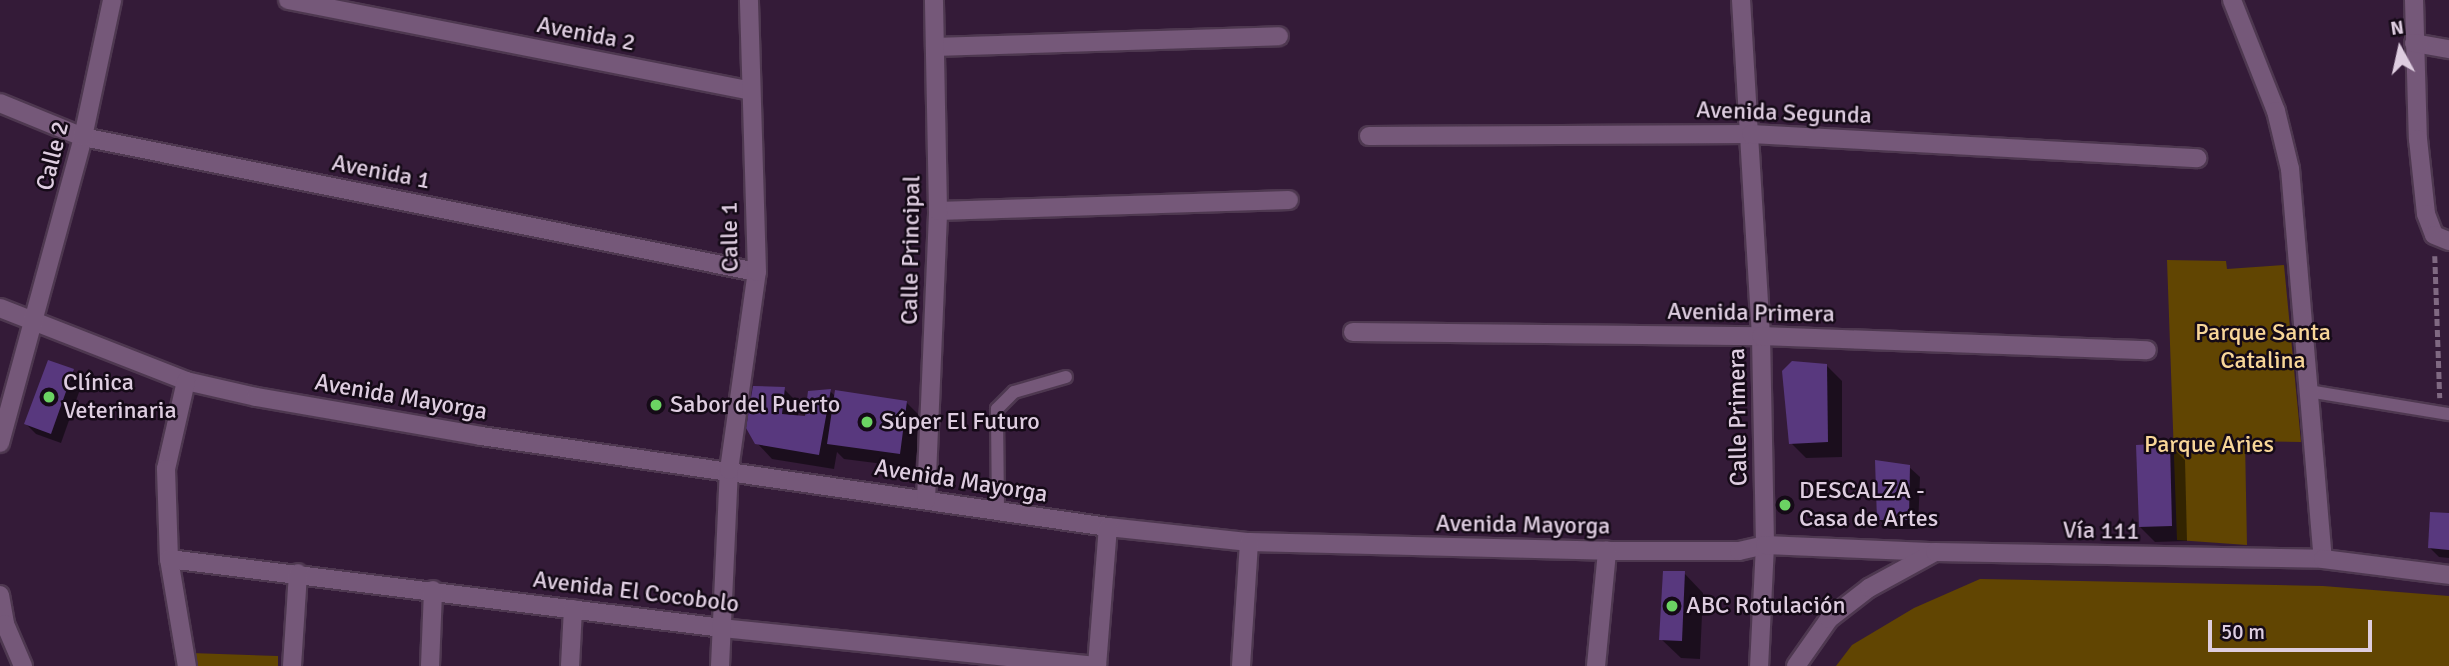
<!DOCTYPE html>
<html>
<head>
<meta charset="utf-8">
<style>
  body { margin:0 }
  #map { position:relative; width:2449px; height:666px; overflow:hidden; background:#341b38; font-family:Signika,sans-serif }
  div>[style] { position:absolute }
  .green>* { inset:0; background:#614502 }
  .shadow>* { inset:0; background:#0007 }
  .building>* { inset:0; background:#58387e }
  .path>* { height:4.5px; margin-top:-2.25px; transform-origin:0; background:repeating-linear-gradient(90deg,#7f6982 0 7px,transparent 0 10.5px) }
  .roads { filter:drop-shadow(2px 0 #4e3850) drop-shadow(-2px 0 #4e3850) drop-shadow(0 2px #4e3850) drop-shadow(0 -2px #4e3850) }
  .service>* { height:12px; margin:-6px; padding:0 6px; transform-origin:6px; border-radius:6px; background:#755879 }
  .minor>* { height:18px; margin:-9px; padding:0 9px; transform-origin:9px; border-radius:9px; background:#755879 }
  .secondary>* { height:18px; margin:-9px; padding:0 9px; transform-origin:9px; border-radius:9px; background:#755879 }
  .dots>* { width:19px; height:19px; translate:-50% -50%; box-sizing:border-box; border:4px solid #150a17; border-radius:50% }
  span { translate:-50% -50%; white-space:nowrap; text-align:center; line-height:1.15; -webkit-text-stroke:5px #150a17; paint-order:stroke }
  .street-label { font-size:24px; color:#decde0 }
  .park-label { font-size:24px; color:#f8d698 }
  .poi-label { font-size:24px; color:#decde0 }
  .left { translate:0 -50%; text-align:left }
  .north { position:absolute; left:2365px; top:14px; width:70px; height:70px; -webkit-text-stroke:5px #150a17; paint-order:stroke; rotate:352deg; font-size:19px; font-weight:700; line-height:28px; text-align:center; color:#decde0 }
  .north::after { content:''; display:block; margin:auto; width:24px; height:32px; background:#decde0; clip-path:polygon(50% 0,100% 100%,50% 72%,0 100%) }
  .scale { position:absolute; left:2208px; top:620px; width:164px; height:32px; box-sizing:border-box; border:4px solid #decde0; border-top:0; padding-left:9px; font-size:21px; line-height:24px; white-space:nowrap; color:#decde0; -webkit-text-stroke:5px #150a17; paint-order:stroke }
</style>
</head>
<body>
<div id="map">
  <div class="green">
    <i style="clip-path:polygon(2167px 260px,2226px 261px,2227px 269px,2284px 265px,2301px 442px,2245px 441px,2247px 545px,2177px 540px)"></i>
    <i style="clip-path:polygon(1980px 579px,2323px 586px,2449px 596px,2449px 666px,1836px 666px,1852px 645px,1914px 608px)"></i>
    <i style="clip-path:polygon(191px 653px,278px 656px,278px 666px,193px 666px)"></i>
  </div>
  <div class="shadow">
    <i style="clip-path:polygon(1827px 366px,1842px 381px,1842px 457px,1806px 458px,1791px 443px)"></i>
    <i style="clip-path:polygon(73px 371px,83px 381px,61px 443px,36px 434px,26px 424px)"></i>
    <i style="clip-path:polygon(784px 389px,799px 404px,798px 417px,806px 418px,830px 391px,836px 397px,906px 402px,921px 417px,915px 468px,844px 459px,837px 452px,834px 469px,772px 459px,757px 443px)"></i>
    <i style="clip-path:polygon(2170px 445px,2185px 460px,2187px 541px,2155px 542px,2140px 527px)"></i>
    <i style="clip-path:polygon(1909px 467px,1920px 477px,1918px 529px,1889px 529px,1878px 519px)"></i>
    <i style="clip-path:polygon(2449px 515px,2449px 558px,2439px 557px,2429px 547px)"></i>
    <i style="clip-path:polygon(1684px 573px,1703px 593px,1700px 659px,1681px 658px,1661px 639px)"></i>
  </div>
  <div class="building">
    <i style="clip-path:polygon(48px 360px,74px 369px,51px 434px,24px 424px)"></i>
    <i style="clip-path:polygon(1792px 361px,1827px 364px,1828px 442px,1789px 444px,1782px 371px)"></i>
    <i style="clip-path:polygon(753px 386px,785px 387px,782px 414px,805px 416px,808px 391px,831px 389px,819px 455px,755px 444px,746px 428px)"></i>
    <i style="clip-path:polygon(835px 390px,907px 401px,900px 454px,827px 444px)"></i>
    <i style="clip-path:polygon(2170px 443px,2172px 526px,2139px 527px,2136px 445px)"></i>
    <i style="clip-path:polygon(1875px 460px,1910px 465px,1909px 520px,1877px 520px)"></i>
    <i style="clip-path:polygon(2430px 512px,2449px 513px,2449px 550px,2428px 548px)"></i>
    <i style="clip-path:polygon(1663px 571px,1685px 571px,1682px 641px,1659px 640px)"></i>
  </div>
  <div class="path">
    <i style="left:2435px;top:256px;width:142px;rotate:88deg"></i>
  </div>
  <div class="roads">
    <div class="service">
      <i style="left:2308px;top:391px;width:143px;rotate:9.3deg"></i>
      <i style="left:998px;top:511px;width:102px;rotate:-90.6deg"></i>
      <i style="left:997px;top:409px;width:24px;rotate:-45deg"></i>
      <i style="left:1014px;top:392px;width:54px;rotate:-16.1deg"></i>
    </div>
    <div class="minor">
      <i style="left:288px;top:0;width:471px;rotate:11.1deg"></i>
      <i style="left:1741px;top:0;width:337px;rotate:86.6deg"></i>
      <i style="left:1761px;top:336px;width:209px;rotate:88.9deg"></i>
      <i style="left:1765px;top:545px;width:121px;rotate:92.8deg"></i>
      <i style="left:2232px;top:0;width:119px;rotate:68.4deg"></i>
      <i style="left:2276px;top:111px;width:60px;rotate:76.4deg"></i>
      <i style="left:2290px;top:169px;width:391px;rotate:85.2deg"></i>
      <i style="left:2414px;top:0;width:139px;rotate:88.4deg"></i>
      <i style="left:2418px;top:139px;width:75px;rotate:83.9deg"></i>
      <i style="left:2426px;top:214px;width:22px;rotate:69deg"></i>
      <i style="left:2434px;top:235px;width:16px;rotate:22deg"></i>
      <i style="left:2414px;top:43px;width:36px;rotate:10deg"></i>
      <i style="left:935px;top:47px;width:344px;rotate:-1.8deg"></i>
      <i style="left:0;top:103px;width:90px;rotate:22.3deg"></i>
      <i style="left:83px;top:137px;width:687px;rotate:11.33deg"></i>
      <i style="left:1369px;top:136px;width:382px;rotate:-0.3deg"></i>
      <i style="left:1751px;top:134px;width:447px;rotate:3.1deg"></i>
      <i style="left:938px;top:211px;width:351px;rotate:-1.8deg"></i>
      <i style="left:0;top:308px;width:200px;rotate:21.4deg"></i>
      <i style="left:186px;top:381px;width:72px;rotate:12.9deg"></i>
      <i style="left:256px;top:397px;width:228px;rotate:9.8deg"></i>
      <i style="left:481px;top:436px;width:634px;rotate:8.26deg"></i>
      <i style="left:1108px;top:527px;width:142px;rotate:6.1deg"></i>
      <i style="left:1249px;top:542px;width:358px;rotate:1.4deg"></i>
      <i style="left:1607px;top:551px;width:132px"></i>
      <i style="left:1739px;top:551px;width:27px;rotate:-13deg"></i>
      <i style="left:1765px;top:545px;width:170px;rotate:2.4deg"></i>
      <i style="left:1353px;top:332px;width:408px;rotate:0.6deg"></i>
      <i style="left:1761px;top:336px;width:386px;rotate:2.1deg"></i>
      <i style="left:186px;top:381px;width:90px;rotate:102.8deg"></i>
      <i style="left:166px;top:469px;width:90px;rotate:88.1deg"></i>
      <i style="left:169px;top:559px;width:109px;rotate:80.5deg"></i>
      <i style="left:0;top:443px;width:317px;rotate:-74.8deg"></i>
      <i style="left:83px;top:137px;width:140px;rotate:-78deg"></i>
      <i style="left:926px;top:500px;width:289px;rotate:-87.6deg"></i>
      <i style="left:938px;top:211px;width:211px;rotate:-91.1deg"></i>
      <i style="left:169px;top:559px;width:557px;rotate:7.11deg"></i>
      <i style="left:722px;top:628px;width:377px;rotate:5.8deg"></i>
      <i style="left:0;top:595px;width:29px;rotate:80deg"></i>
      <i style="left:5px;top:624px;width:46px;rotate:66.8deg"></i>
      <i style="left:292px;top:666px;width:93px;rotate:-86.3deg"></i>
      <i style="left:430px;top:666px;width:76px;rotate:-87.7deg"></i>
      <i style="left:570px;top:666px;width:57px;rotate:-87deg"></i>
      <i style="left:720px;top:666px;width:196px;rotate:-87.4deg"></i>
      <i style="left:729px;top:470px;width:200px;rotate:-82deg"></i>
      <i style="left:757px;top:272px;width:272px;rotate:-91.7deg"></i>
      <i style="left:1097px;top:666px;width:139px;rotate:-85.5deg"></i>
      <i style="left:1241px;top:666px;width:124px;rotate:-86.3deg"></i>
      <i style="left:1596px;top:666px;width:116px;rotate:-84.5deg"></i>
    </div>
    <div class="secondary">
      <i style="left:1796px;top:666px;width:57px;rotate:-54.9deg"></i>
      <i style="left:1829px;top:619px;width:51px;rotate:-37.8deg"></i>
      <i style="left:1869px;top:588px;width:75px;rotate:-28.6deg"></i>
      <i style="left:1935px;top:552px;width:388px;rotate:1deg"></i>
      <i style="left:2323px;top:559px;width:127px;rotate:7.2deg"></i>
    </div>
  </div>
  <div class="dots">
    <i style="left:49px;top:397px;background:#6bd363"></i>
    <i style="left:656px;top:405px;background:#6bd363"></i>
    <i style="left:867px;top:422px;background:#6bd363"></i>
    <i style="left:1785px;top:505px;background:#6bd363"></i>
    <i style="left:1672px;top:606px;background:#6bd363"></i>
  </div>
  <div class="street-label">
    <span style="left:586px;top:34px;rotate:11deg">Avenida 2</span>
    <span style="left:1784px;top:113px;rotate:2deg">Avenida Segunda</span>
    <span style="left:53px;top:156px;rotate:-76deg">Calle 2</span>
    <span style="left:381px;top:172px;rotate:11deg">Avenida 1</span>
    <span style="left:730px;top:237px;rotate:-91deg">Calle 1</span>
    <span style="left:911px;top:250px;rotate:-89deg">Calle Principal</span>
    <span style="left:1751px;top:313px;rotate:1deg">Avenida Primera</span>
    <span style="left:401px;top:397px;rotate:10deg">Avenida Mayorga</span>
    <span style="left:1738px;top:417px;rotate:-91deg">Calle Primera</span>
    <span style="left:961px;top:481px;rotate:9deg">Avenida Mayorga</span>
    <span style="left:1523px;top:525px;rotate:1deg">Avenida Mayorga</span>
    <span style="left:2101px;top:531px;rotate:1deg">Vía 111</span>
    <span style="left:636px;top:592px;rotate:7deg">Avenida El Cocobolo</span>
  </div>
  <div class="park-label">
    <span style="left:2263px;top:347px">Parque Santa<br>Catalina</span>
    <span style="left:2209px;top:445px">Parque Aries</span>
  </div>
  <div class="poi-label">
    <span class="left" style="left:63px;top:397px">Clínica<br>Veterinaria</span>
    <span class="left" style="left:670px;top:405px">Sabor del Puerto</span>
    <span class="left" style="left:881px;top:422px">Súper El Futuro</span>
    <span class="left" style="left:1799px;top:505px">DESCALZA -<br>Casa de Artes</span>
    <span class="left" style="left:1686px;top:606px">ABC Rotulación</span>
  </div>
  <div class="north">N</div>
  <div class="scale">50 m</div>
</div>
</body>
</html>
